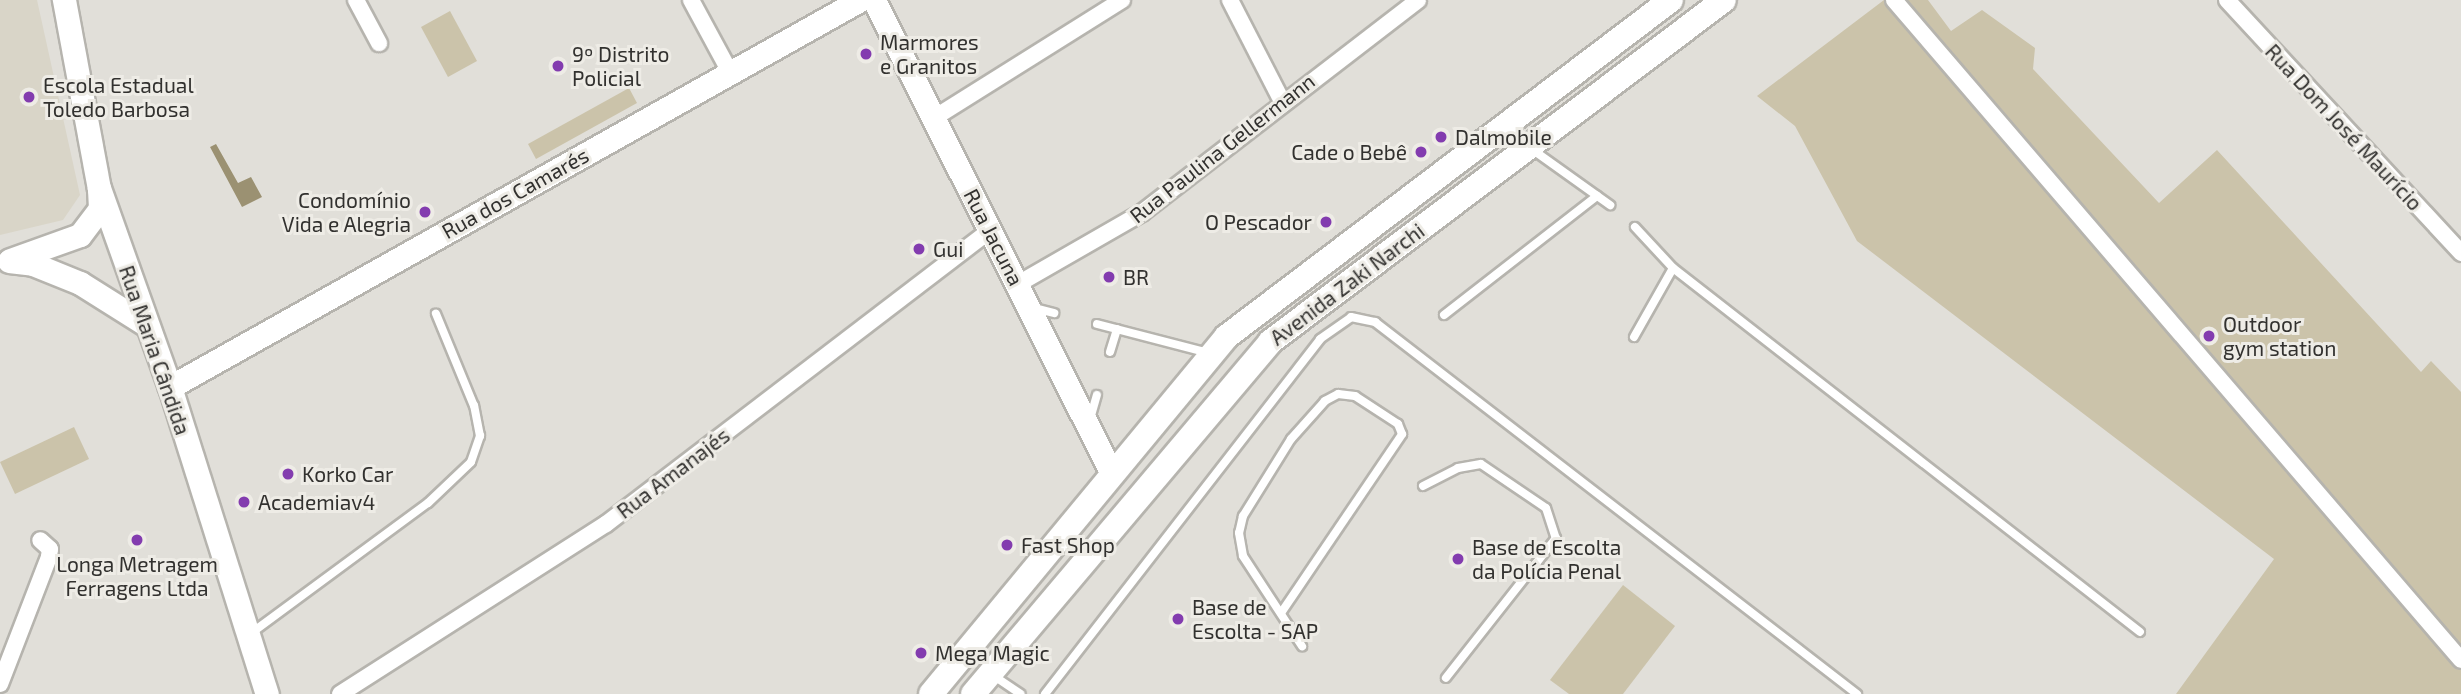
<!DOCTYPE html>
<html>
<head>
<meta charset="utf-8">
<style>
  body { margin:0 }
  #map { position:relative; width:2461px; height:694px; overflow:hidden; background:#e1dfd9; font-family:"Exo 2",sans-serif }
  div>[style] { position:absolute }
  .built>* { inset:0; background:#d9d5c8 }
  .green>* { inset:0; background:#cbc3aa }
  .water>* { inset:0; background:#9b9172 }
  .roads { filter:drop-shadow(2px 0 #b6b4ae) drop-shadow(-2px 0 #b6b4ae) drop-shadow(0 2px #b6b4ae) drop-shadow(0 -2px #b6b4ae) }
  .lane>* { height:8px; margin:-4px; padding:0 4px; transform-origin:4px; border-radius:4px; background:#fff }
  .street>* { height:16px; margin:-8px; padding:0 8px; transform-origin:8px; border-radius:8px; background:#fff }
  .secondary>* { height:23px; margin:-11.5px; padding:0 11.5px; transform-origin:11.5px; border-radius:11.5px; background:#fff }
  .primary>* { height:24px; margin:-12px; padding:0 12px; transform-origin:12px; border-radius:12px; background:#fff }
  .dots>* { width:19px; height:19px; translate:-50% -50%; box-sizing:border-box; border:4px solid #eeece6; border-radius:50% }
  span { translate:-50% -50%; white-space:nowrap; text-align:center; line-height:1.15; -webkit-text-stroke:6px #eeece6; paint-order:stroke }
  .poi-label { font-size:21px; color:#32312f }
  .left { translate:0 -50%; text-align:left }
  .right { translate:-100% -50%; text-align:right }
  .street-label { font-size:21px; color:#32312f }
</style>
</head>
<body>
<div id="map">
  <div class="built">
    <i style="clip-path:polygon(0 0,37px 0,80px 195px,63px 220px,0 235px)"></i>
  </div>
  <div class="green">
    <i style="clip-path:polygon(1884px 0,1928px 0,1951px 31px,1982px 10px,2035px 48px,2033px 69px,2159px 203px,2217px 150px,2421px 372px,2431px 361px,2461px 392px,2461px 694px,2176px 694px,2274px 559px,1857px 241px,1795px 126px,1757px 96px)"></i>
    <i style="clip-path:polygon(450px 11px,477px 61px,448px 77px,421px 27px)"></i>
    <i style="clip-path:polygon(629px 88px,637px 103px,536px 159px,528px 144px)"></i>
    <i style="clip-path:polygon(74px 427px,89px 459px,15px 494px,0 462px)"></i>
    <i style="clip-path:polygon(1623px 585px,1675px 626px,1623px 694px,1569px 694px,1550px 680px)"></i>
  </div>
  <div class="water">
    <i style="clip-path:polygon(216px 144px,238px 183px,251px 177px,262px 197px,242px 207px,210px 147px)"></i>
  </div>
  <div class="roads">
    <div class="lane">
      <i style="left:1533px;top:150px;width:95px;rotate:35.5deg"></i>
      <i style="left:1673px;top:268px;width:592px;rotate:37.93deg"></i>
      <i style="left:1034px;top:308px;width:21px;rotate:14deg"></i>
      <i style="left:1444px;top:315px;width:194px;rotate:-37.9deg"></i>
      <i style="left:1097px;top:324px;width:116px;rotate:14.5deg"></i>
      <i style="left:1634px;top:337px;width:79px;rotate:-60.5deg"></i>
      <i style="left:1673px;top:268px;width:56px;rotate:-132.8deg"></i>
      <i style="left:1110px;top:352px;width:24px;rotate:-73deg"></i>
      <i style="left:1090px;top:419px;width:25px;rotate:-74deg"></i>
      <i style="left:1423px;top:486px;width:39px;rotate:-27deg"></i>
      <i style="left:1458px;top:468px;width:23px;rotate:-10deg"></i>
      <i style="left:1481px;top:464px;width:78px;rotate:34.1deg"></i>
      <i style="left:1546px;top:508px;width:32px;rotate:72deg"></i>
      <i style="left:1556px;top:538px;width:178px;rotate:128.2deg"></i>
      <i style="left:1281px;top:613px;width:216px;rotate:-55.9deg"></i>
      <i style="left:1402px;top:434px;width:11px;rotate:-112deg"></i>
      <i style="left:1398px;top:424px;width:51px;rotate:-146.9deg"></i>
      <i style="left:1355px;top:396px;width:17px;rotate:-173deg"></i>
      <i style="left:1338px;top:394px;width:15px;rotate:152deg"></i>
      <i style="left:1325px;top:401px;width:51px;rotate:131.8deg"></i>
      <i style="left:1291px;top:439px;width:91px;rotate:121.9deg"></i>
      <i style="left:1243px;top:516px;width:17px;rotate:103deg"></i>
      <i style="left:1239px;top:533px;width:23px;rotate:80deg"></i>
      <i style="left:1243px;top:556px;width:108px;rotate:56.8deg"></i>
      <i style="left:250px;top:634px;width:221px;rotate:-36.4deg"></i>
      <i style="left:428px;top:503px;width:59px;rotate:-43.6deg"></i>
      <i style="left:471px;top:462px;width:28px;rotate:-71deg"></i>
      <i style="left:480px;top:436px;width:31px;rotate:-101deg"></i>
      <i style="left:474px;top:406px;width:100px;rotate:-112.4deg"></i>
      <i style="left:994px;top:676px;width:32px;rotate:34deg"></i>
      <i style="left:1045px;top:694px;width:449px;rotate:-52.2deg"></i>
      <i style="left:1320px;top:339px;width:38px;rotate:-35deg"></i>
      <i style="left:1351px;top:317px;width:25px;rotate:12deg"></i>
      <i style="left:1375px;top:322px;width:609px;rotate:37.66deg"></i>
    </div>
    <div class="street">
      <i style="left:356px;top:0;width:49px;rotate:61.9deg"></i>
      <i style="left:691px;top:0;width:82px;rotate:61.6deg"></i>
      <i style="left:1230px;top:0;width:114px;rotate:62.8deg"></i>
      <i style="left:1894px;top:0;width:870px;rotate:49.33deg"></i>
      <i style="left:2227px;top:0;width:345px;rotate:47.2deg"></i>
      <i style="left:934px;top:118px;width:222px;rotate:-32.1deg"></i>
      <i style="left:1018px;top:284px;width:144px;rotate:-29.9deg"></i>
      <i style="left:1143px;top:212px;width:347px;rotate:-37.6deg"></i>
      <i style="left:0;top:684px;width:136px;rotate:-68.9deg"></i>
      <i style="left:49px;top:557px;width:8px;rotate:-83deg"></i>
      <i style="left:50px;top:549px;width:13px;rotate:-138deg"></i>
      <i style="left:340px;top:694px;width:316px;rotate:-32.6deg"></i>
      <i style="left:606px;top:524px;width:484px;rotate:-37.4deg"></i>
    </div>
    <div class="secondary">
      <i style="left:64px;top:0;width:191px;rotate:79.5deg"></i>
      <i style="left:99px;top:188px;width:211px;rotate:70.4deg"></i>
      <i style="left:170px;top:387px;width:322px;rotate:72.5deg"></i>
      <i style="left:874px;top:0;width:530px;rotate:63.34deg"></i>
      <i style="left:10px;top:260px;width:74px;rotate:-19.7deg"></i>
      <i style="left:80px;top:235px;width:34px;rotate:-53deg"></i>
      <i style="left:100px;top:208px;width:19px;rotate:-93deg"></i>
      <i style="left:9px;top:261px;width:24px;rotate:7deg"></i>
      <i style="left:33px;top:264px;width:51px;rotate:22deg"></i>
      <i style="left:80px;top:283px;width:77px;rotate:32.2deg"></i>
      <i style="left:170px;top:387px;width:791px;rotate:-29.29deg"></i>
    </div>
    <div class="primary">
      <i style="left:931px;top:694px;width:463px;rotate:-50.4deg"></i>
      <i style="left:1226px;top:337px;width:558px;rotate:-37.14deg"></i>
      <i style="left:973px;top:694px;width:461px;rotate:-49.8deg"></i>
      <i style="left:1270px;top:342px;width:568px;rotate:-36.99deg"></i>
    </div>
  </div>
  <div class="dots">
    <i style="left:866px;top:54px;background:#833caf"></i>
    <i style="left:558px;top:66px;background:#833caf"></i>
    <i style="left:29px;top:97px;background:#833caf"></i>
    <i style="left:1441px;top:137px;background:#833caf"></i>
    <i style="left:1421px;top:152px;background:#833caf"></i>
    <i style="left:425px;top:212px;background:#833caf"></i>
    <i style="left:1326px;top:222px;background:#833caf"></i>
    <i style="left:919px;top:249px;background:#833caf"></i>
    <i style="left:1109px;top:277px;background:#833caf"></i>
    <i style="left:2209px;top:336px;background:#833caf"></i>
    <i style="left:288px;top:474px;background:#833caf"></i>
    <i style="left:244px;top:502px;background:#833caf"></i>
    <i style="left:137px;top:540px;background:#833caf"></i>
    <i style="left:1007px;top:545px;background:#833caf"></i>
    <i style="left:1458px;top:559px;background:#833caf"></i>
    <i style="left:1178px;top:619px;background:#833caf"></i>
    <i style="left:921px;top:653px;background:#833caf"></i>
  </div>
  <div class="poi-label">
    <span class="left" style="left:880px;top:54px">Marmores<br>e Granitos</span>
    <span class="left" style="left:572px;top:66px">9º Distrito<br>Policial</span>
    <span class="left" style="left:43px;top:97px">Escola Estadual<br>Toledo Barbosa</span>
    <span class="left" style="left:1455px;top:137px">Dalmobile</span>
    <span class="right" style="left:1407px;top:152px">Cade o Bebê</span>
    <span class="right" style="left:411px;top:212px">Condomínio<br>Vida e Alegria</span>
    <span class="right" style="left:1312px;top:222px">O Pescador</span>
    <span class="left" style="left:933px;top:249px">Gui</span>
    <span class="left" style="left:1123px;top:277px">BR</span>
    <span class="left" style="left:2223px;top:336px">Outdoor<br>gym station</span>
    <span class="left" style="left:302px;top:474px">Korko Car</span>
    <span class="left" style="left:258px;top:502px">Academiav4</span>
    <span class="left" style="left:1021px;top:545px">Fast Shop</span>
    <span class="left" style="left:1472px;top:559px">Base de Escolta<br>da Polícia Penal</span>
    <span style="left:137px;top:576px">Longa Metragem<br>Ferragens Ltda</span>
    <span class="left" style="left:1192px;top:619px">Base de<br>Escolta - SAP</span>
    <span class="left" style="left:935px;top:653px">Mega Magic</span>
  </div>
  <div class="street-label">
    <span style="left:2344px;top:127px;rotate:47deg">Rua Dom José Maurício</span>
    <span style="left:1222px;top:148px;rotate:-38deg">Rua Paulina Gellermann</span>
    <span style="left:515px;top:193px;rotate:-29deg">Rua dos Camarés</span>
    <span style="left:994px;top:237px;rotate:63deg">Rua Jacuna</span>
    <span style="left:1347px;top:284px;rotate:-37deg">Avenida Zaki Narchi</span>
    <span style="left:155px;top:350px;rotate:71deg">Rua Maria Cândida</span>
    <span style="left:673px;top:473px;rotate:-37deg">Rua Amanajés</span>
  </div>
</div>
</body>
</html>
